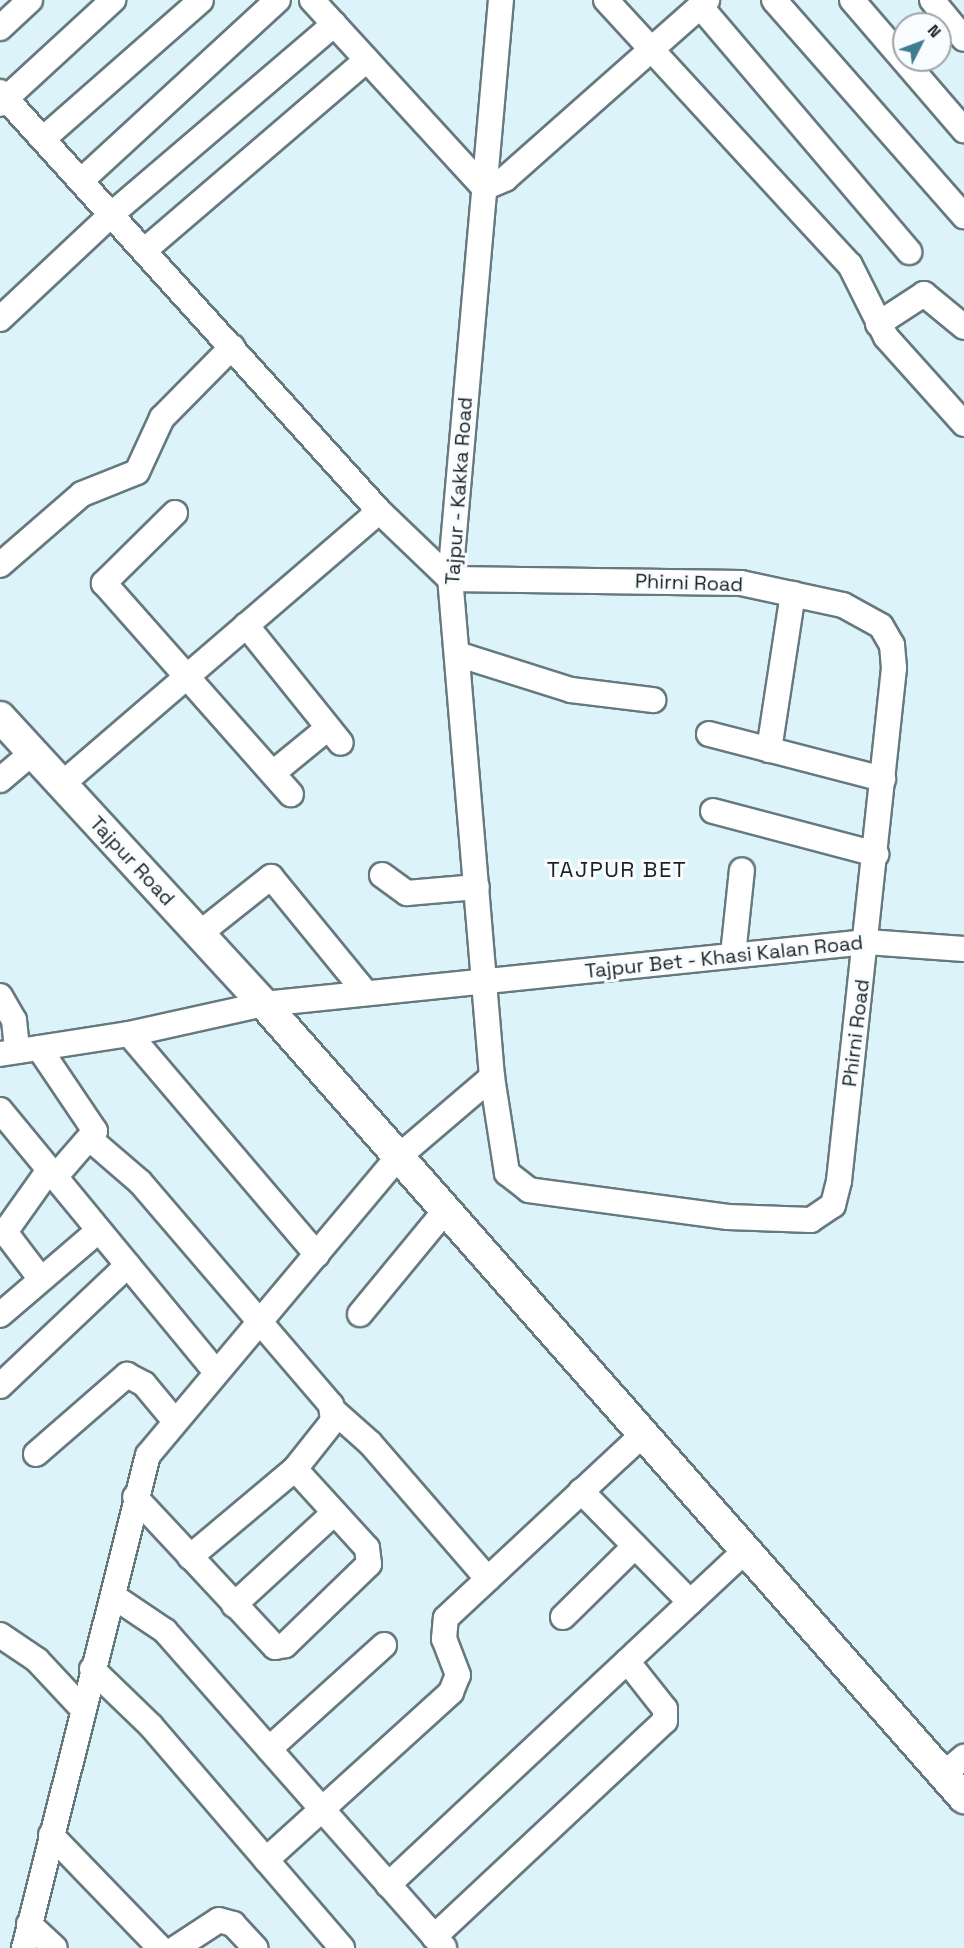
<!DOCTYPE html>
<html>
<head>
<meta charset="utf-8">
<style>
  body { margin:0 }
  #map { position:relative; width:964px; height:1948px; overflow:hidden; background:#ddf3fa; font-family:"Space Grotesk",sans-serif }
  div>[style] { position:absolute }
  .roads { filter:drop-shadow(2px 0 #66797f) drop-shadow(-2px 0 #66797f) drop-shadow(0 2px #66797f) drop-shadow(0 -2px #66797f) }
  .minor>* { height:24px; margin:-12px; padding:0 12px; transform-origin:12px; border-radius:12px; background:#fff }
  .major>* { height:30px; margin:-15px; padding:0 15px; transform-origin:15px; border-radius:15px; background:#fff }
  span { translate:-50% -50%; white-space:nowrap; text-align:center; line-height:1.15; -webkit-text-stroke:6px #f8fcfe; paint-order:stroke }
  .street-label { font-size:20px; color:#1a2224 }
  .quarter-label { font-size:22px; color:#1a2224; letter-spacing:1.5px }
  .north { position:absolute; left:892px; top:12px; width:60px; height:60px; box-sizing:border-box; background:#f8fcfe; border:2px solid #9fa5a7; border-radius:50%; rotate:48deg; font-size:16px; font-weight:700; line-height:24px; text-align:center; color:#1a2224 }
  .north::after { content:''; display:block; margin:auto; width:21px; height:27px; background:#3c7d8f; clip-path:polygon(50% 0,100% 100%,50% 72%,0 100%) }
</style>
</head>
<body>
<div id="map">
  <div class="roads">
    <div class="minor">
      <i style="left:312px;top:0;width:255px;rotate:47.5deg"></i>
      <i style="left:484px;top:188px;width:23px;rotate:-23deg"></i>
      <i style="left:505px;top:179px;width:270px;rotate:-41.5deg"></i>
      <i style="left:606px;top:0;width:360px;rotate:47.4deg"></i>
      <i style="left:850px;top:265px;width:80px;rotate:63.4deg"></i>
      <i style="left:886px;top:337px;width:117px;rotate:48.1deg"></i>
      <i style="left:774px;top:0;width:288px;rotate:48.7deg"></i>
      <i style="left:852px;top:0;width:172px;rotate:49.3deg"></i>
      <i style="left:932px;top:0;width:50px;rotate:50.6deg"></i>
      <i style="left:700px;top:6px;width:323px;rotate:49.6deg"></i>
      <i style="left:0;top:28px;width:41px;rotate:-43deg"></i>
      <i style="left:0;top:92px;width:565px;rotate:47.87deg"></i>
      <i style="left:379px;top:511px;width:98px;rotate:43.8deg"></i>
      <i style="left:450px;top:579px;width:291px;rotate:0.8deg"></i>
      <i style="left:741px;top:583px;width:104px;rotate:12.2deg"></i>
      <i style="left:843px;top:605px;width:43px;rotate:28.9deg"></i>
      <i style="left:881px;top:626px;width:22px;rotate:60deg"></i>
      <i style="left:892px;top:645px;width:23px;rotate:85deg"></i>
      <i style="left:894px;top:668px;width:516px;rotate:96.12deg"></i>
      <i style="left:839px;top:1181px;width:25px;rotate:104deg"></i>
      <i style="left:833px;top:1205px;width:27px;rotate:146deg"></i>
      <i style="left:811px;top:1220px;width:83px;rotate:-177.9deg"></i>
      <i style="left:728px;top:1217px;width:201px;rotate:-172.3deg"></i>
      <i style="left:529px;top:1190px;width:28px;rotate:-142deg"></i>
      <i style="left:507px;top:1173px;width:97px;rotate:-98.9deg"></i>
      <i style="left:492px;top:1077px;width:500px;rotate:-94.8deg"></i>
      <i style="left:450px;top:579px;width:581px;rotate:-84.97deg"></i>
      <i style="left:0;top:104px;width:154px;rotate:-42.6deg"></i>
      <i style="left:43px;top:139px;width:210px;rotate:-41.3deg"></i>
      <i style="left:82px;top:180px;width:266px;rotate:-42.6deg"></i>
      <i style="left:145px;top:250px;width:292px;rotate:-40.6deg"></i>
      <i style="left:0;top:319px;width:155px;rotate:-43.2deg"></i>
      <i style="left:113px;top:213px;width:291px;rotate:-40.5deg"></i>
      <i style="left:878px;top:324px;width:55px;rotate:-33.1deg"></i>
      <i style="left:924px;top:294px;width:52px;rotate:39.5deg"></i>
      <i style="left:175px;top:513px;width:100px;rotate:135.4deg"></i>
      <i style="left:104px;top:583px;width:282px;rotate:48.5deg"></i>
      <i style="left:0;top:565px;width:108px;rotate:-40.9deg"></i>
      <i style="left:82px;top:494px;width:59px;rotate:-21.8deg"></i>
      <i style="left:137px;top:472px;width:60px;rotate:-65.2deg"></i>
      <i style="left:162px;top:418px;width:100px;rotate:-45.4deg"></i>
      <i style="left:246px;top:625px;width:151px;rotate:51.2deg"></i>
      <i style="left:457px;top:654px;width:120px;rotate:17.5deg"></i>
      <i style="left:571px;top:690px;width:83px;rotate:7deg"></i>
      <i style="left:709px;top:734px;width:180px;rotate:14.5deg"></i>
      <i style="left:769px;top:750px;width:158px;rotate:-81.3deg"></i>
      <i style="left:273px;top:773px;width:71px;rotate:-39.3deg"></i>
      <i style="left:0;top:780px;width:42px;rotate:-40.2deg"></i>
      <i style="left:62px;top:784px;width:418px;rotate:-40.7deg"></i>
      <i style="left:713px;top:811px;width:169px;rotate:14.8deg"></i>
      <i style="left:382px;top:875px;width:31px;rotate:36deg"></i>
      <i style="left:407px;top:893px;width:70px;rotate:-4.9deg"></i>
      <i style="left:199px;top:934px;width:92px;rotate:-38.4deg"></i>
      <i style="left:271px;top:877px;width:150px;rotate:50.7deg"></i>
      <i style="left:733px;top:955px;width:85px;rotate:-84deg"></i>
      <i style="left:0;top:996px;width:28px;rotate:60deg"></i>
      <i style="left:14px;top:1020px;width:31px;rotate:84deg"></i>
      <i style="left:129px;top:1034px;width:290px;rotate:49.6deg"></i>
      <i style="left:39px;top:1048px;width:100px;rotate:56deg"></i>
      <i style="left:95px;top:1131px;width:61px;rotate:131deg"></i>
      <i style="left:0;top:1054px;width:131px;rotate:-8.8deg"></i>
      <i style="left:129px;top:1034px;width:138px;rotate:-12.5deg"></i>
      <i style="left:264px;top:1004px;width:606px;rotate:-5.87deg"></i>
      <i style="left:867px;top:942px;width:97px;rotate:4.1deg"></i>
      <i style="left:0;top:1110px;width:340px;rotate:50.5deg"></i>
      <i style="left:90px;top:1139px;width:66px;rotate:40.7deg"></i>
      <i style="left:140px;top:1182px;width:294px;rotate:49.4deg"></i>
      <i style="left:331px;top:1405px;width:16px;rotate:83deg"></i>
      <i style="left:333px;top:1421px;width:61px;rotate:128.4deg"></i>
      <i style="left:295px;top:1469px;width:107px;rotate:47.7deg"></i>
      <i style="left:367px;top:1548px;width:16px;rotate:83deg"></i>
      <i style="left:369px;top:1564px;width:117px;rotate:136deg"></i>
      <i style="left:285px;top:1645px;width:10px;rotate:169deg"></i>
      <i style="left:275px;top:1647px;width:205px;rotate:-133deg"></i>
      <i style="left:40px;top:1278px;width:58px;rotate:-127.3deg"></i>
      <i style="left:5px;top:1232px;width:76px;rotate:-54.6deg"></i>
      <i style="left:360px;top:1314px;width:132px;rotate:-50.5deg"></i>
      <i style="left:0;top:1315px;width:130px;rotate:-40.6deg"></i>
      <i style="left:0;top:1386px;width:176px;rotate:-43.4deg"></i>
      <i style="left:335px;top:1412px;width:47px;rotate:41.5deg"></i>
      <i style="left:370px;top:1443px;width:180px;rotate:49.1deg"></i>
      <i style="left:36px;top:1454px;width:121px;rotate:-41deg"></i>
      <i style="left:127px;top:1375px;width:19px;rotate:28deg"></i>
      <i style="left:144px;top:1384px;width:47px;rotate:50.2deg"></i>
      <i style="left:581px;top:1491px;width:156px;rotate:45.5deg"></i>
      <i style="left:190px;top:1557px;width:137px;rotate:-40deg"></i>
      <i style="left:113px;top:1596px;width:63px;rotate:33.9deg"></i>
      <i style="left:165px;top:1631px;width:422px;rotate:48.6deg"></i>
      <i style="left:234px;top:1605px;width:136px;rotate:-42.6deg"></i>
      <i style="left:563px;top:1617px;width:101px;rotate:-44.6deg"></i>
      <i style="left:0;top:1635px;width:45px;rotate:34deg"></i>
      <i style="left:37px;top:1660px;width:64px;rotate:46.9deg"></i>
      <i style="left:92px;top:1669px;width:82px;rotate:44deg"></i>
      <i style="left:151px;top:1726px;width:293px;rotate:49.3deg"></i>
      <i style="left:269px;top:1749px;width:155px;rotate:-42.1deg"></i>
      <i style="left:943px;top:1775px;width:28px;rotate:-41deg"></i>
      <i style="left:51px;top:1835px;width:157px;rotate:46deg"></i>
      <i style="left:266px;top:1860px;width:250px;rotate:-42.2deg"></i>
      <i style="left:451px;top:1692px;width:18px;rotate:-68deg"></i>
      <i style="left:458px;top:1675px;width:39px;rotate:-111deg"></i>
      <i style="left:444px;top:1639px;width:21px;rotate:-85deg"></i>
      <i style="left:446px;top:1618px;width:268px;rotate:-43deg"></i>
      <i style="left:388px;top:1885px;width:489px;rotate:-43.1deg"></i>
      <i style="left:29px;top:1924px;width:35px;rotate:43deg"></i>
      <i style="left:434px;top:1937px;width:316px;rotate:-43.1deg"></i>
      <i style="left:665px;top:1721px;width:12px;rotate:-90deg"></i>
      <i style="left:665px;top:1709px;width:61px;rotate:-128.4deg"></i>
      <i style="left:24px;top:1948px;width:508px;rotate:-75.88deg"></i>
      <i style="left:148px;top:1455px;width:388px;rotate:-50deg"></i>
      <i style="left:397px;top:1158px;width:125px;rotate:-40.5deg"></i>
      <i style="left:176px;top:1948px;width:51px;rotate:-33.1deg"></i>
      <i style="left:219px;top:1920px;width:15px;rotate:16deg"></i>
      <i style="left:233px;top:1924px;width:33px;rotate:47deg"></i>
    </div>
    <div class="major">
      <i style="left:0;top:717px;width:390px;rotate:47.4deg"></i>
      <i style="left:264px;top:1004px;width:1059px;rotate:48.6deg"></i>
    </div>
  </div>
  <div class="street-label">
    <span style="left:459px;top:491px;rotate:-86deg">Tajpur - Kakka Road</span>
    <span style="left:689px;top:583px;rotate:2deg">Phirni Road</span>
    <span style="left:132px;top:861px;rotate:47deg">Tajpur Road</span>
    <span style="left:724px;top:957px;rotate:-6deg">Tajpur Bet - Khasi Kalan Road</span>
    <span style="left:856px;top:1033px;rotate:-83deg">Phirni Road</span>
  </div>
  <div class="quarter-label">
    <span style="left:617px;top:870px">TAJPUR BET</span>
  </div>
  <div class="north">N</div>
</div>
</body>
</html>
